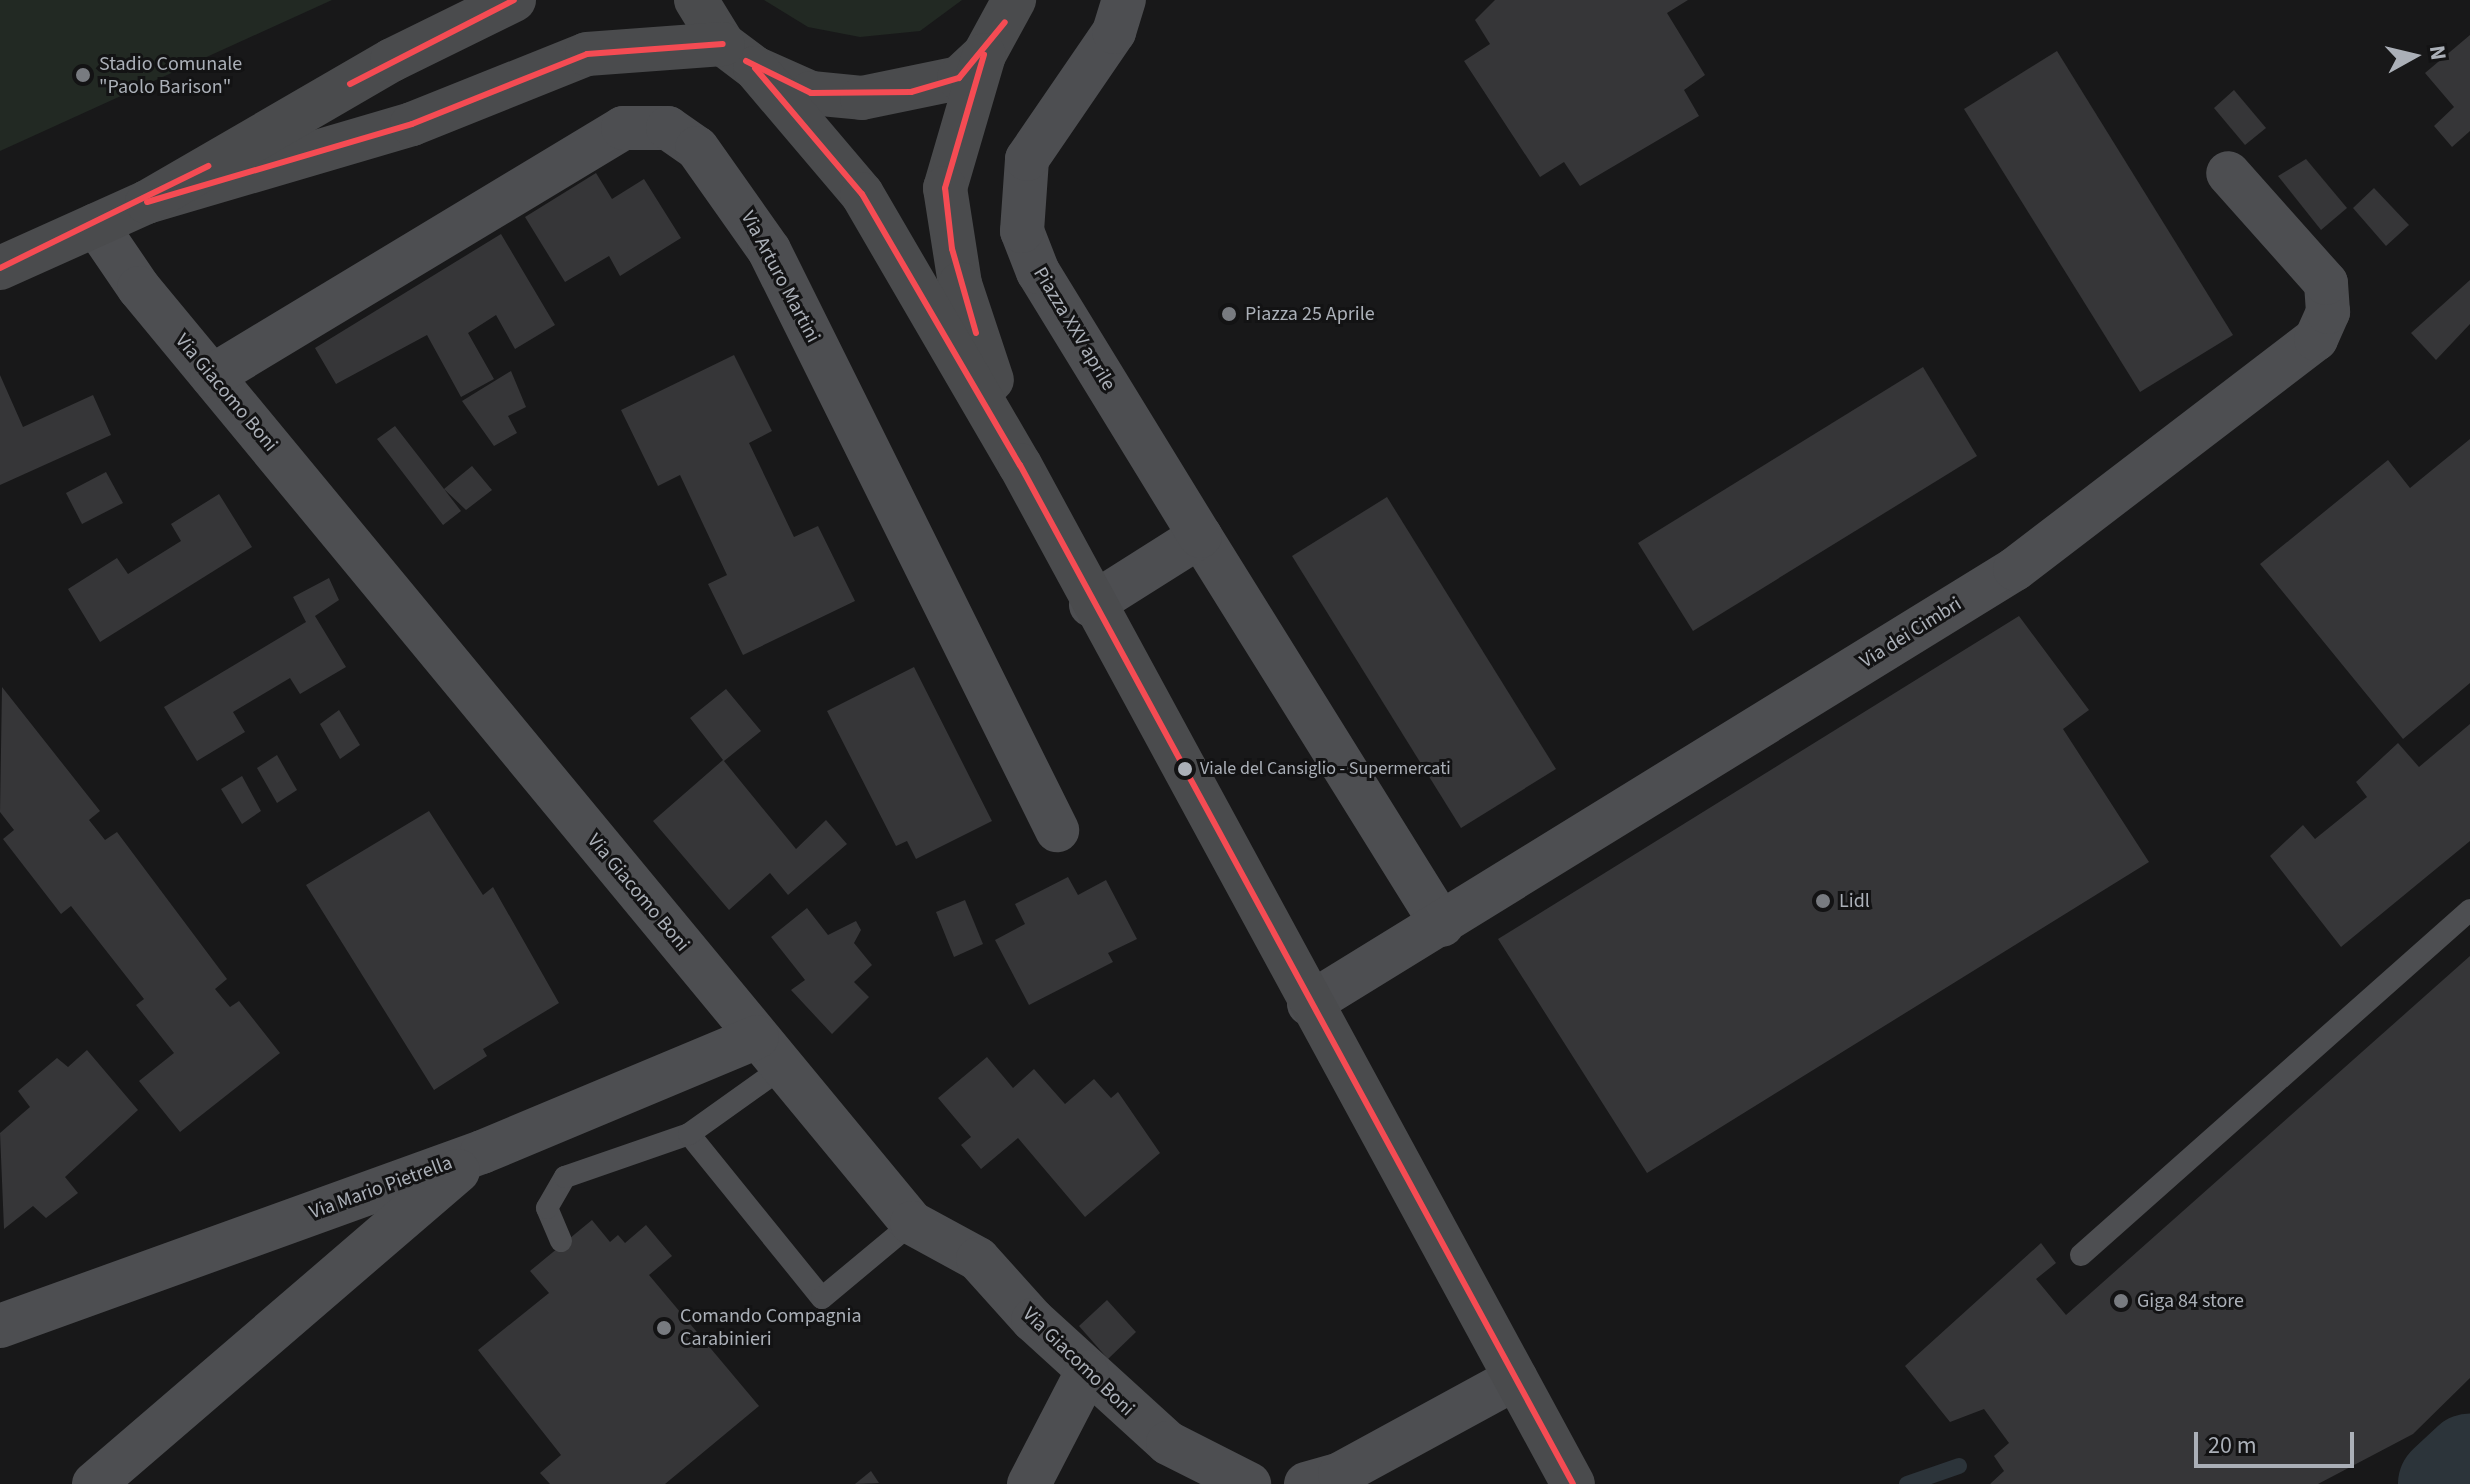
<!DOCTYPE html>
<html>
<head>
<meta charset="utf-8">
<style>
  body { margin:0 }
  #map { position:relative; width:2470px; height:1484px; overflow:hidden; background:#181819; font-family:"Source Sans 3",sans-serif }
  div>[style] { position:absolute }
  .green>* { inset:0; background:#222923 }
  .stream>* { height:16px; margin:-8px; padding:0 8px; transform-origin:8px; border-radius:8px; background:#2c343a }
  .river>* { height:96px; margin:-48px; padding:0 48px; transform-origin:48px; border-radius:48px; background:#2c343a }
  .building>* { inset:0; background:#363638 }
  .lane>* { height:22px; margin:-11px; padding:0 11px; transform-origin:11px; border-radius:11px; background:#4d4e51 }
  .street>* { height:44px; margin:-22px; padding:0 22px; transform-origin:22px; border-radius:22px; background:#4d4e51 }
  .primary>* { height:44px; margin:-22px; padding:0 22px; transform-origin:22px; border-radius:22px; background:#4a4b4d }
  .bus-1>* { height:6px; margin:-3px; padding:0 3px; transform-origin:3px; border-radius:3px; background:#f54b53 }
  .dots>* { width:22px; height:22px; translate:-50% -50%; box-sizing:border-box; border:4px solid #131314; border-radius:50% }
  span { translate:-50% -50%; white-space:nowrap; text-align:center; line-height:1.15; -webkit-text-stroke:6px #131314; paint-order:stroke }
  .bus-label { font-size:18px; color:#abb0b8 }
  .left { translate:0 -50%; text-align:left }
  .poi-label { font-size:20px; color:#abb0b8 }
  .street-label { font-size:20px; color:#abb0b8 }
  .north { position:absolute; left:2374px; top:16px; width:80px; height:80px; -webkit-text-stroke:6px #131314; paint-order:stroke; rotate:82deg; font-size:22px; font-weight:700; line-height:32px; text-align:center; color:#abb0b8 }
  .north::after { content:''; display:block; margin:auto; width:28px; height:36px; background:#abb0b8; clip-path:polygon(50% 0,100% 100%,50% 72%,0 100%) }
  .scale { position:absolute; left:2194px; top:1432px; width:160px; height:36px; box-sizing:border-box; border:4px solid #abb0b8; border-top:0; padding-left:10px; font-size:24px; line-height:28px; white-space:nowrap; color:#abb0b8; -webkit-text-stroke:6px #131314; paint-order:stroke }
</style>
</head>
<body>
<div id="map">
  <div class="green">
    <i style="clip-path:polygon(0 0,332px 0,0 151px)"></i>
    <i style="clip-path:polygon(764px 0,962px 0,920px 31px,860px 37px,808px 27px)"></i>
  </div>
  <div class="stream">
    <i style="left:1907px;top:1484px;width:55px;rotate:-19.1deg"></i>
  </div>
  <div class="river">
    <i style="left:2446px;top:1484px;width:33px;rotate:-43deg"></i>
  </div>
  <div class="building">
    <i style="clip-path:polygon(1495px 0,1688px 0,1667px 13px,1705px 75px,1684px 90px,1699px 116px,1580px 186px,1564px 162px,1540px 177px,1464px 61px,1490px 44px,1475px 20px)"></i>
    <i style="clip-path:polygon(2470px 35px,2470px 131px,2452px 147px,2434px 126px,2454px 107px,2425px 73px)"></i>
    <i style="clip-path:polygon(2057px 51px,2233px 335px,2140px 392px,1964px 109px)"></i>
    <i style="clip-path:polygon(2234px 90px,2266px 128px,2245px 145px,2214px 108px)"></i>
    <i style="clip-path:polygon(2306px 159px,2347px 208px,2321px 230px,2278px 176px)"></i>
    <i style="clip-path:polygon(596px 173px,612px 199px,644px 179px,681px 238px,620px 276px,609px 256px,565px 282px,525px 217px)"></i>
    <i style="clip-path:polygon(2374px 188px,2409px 225px,2386px 246px,2353px 208px)"></i>
    <i style="clip-path:polygon(501px 234px,555px 325px,515px 349px,496px 315px,468px 333px,494px 379px,461px 397px,427px 335px,336px 384px,315px 348px)"></i>
    <i style="clip-path:polygon(2470px 280px,2470px 324px,2436px 360px,2411px 333px)"></i>
    <i style="clip-path:polygon(734px 355px,772px 431px,749px 443px,794px 537px,818px 526px,855px 601px,743px 655px,708px 584px,727px 575px,680px 475px,658px 486px,621px 410px)"></i>
    <i style="clip-path:polygon(1923px 367px,1977px 456px,1693px 631px,1638px 543px)"></i>
    <i style="clip-path:polygon(511px 371px,526px 407px,508px 416px,517px 433px,494px 446px,462px 401px)"></i>
    <i style="clip-path:polygon(0 375px,23px 427px,93px 395px,111px 435px,0 485px)"></i>
    <i style="clip-path:polygon(395px 426px,444px 489px,472px 466px,492px 490px,466px 510px,444px 489px,461px 511px,443px 525px,377px 439px)"></i>
    <i style="clip-path:polygon(2470px 439px,2470px 683px,2403px 739px,2260px 564px,2388px 460px,2410px 488px)"></i>
    <i style="clip-path:polygon(106px 472px,123px 503px,82px 524px,66px 493px)"></i>
    <i style="clip-path:polygon(219px 494px,252px 547px,100px 642px,68px 589px,117px 558px,128px 574px,181px 541px,171px 524px)"></i>
    <i style="clip-path:polygon(1387px 497px,1556px 769px,1461px 828px,1292px 556px)"></i>
    <i style="clip-path:polygon(329px 578px,339px 600px,315px 616px,346px 667px,300px 694px,290px 678px,233px 712px,245px 732px,197px 761px,164px 707px,306px 622px,293px 597px)"></i>
    <i style="clip-path:polygon(2019px 616px,2089px 710px,2063px 729px,2149px 862px,1647px 1173px,1498px 939px)"></i>
    <i style="clip-path:polygon(914px 667px,992px 821px,916px 859px,907px 841px,896px 846px,827px 711px)"></i>
    <i style="clip-path:polygon(2px 687px,100px 811px,89px 820px,105px 840px,117px 832px,227px 979px,215px 989px,230px 1007px,239px 1001px,280px 1053px,180px 1132px,139px 1081px,174px 1053px,136px 1005px,144px 999px,71px 906px,61px 914px,3px 839px,14px 830px,0 812px)"></i>
    <i style="clip-path:polygon(726px 689px,761px 731px,724px 761px,796px 849px,826px 820px,847px 844px,788px 895px,770px 873px,729px 910px,653px 821px,723px 760px,690px 718px)"></i>
    <i style="clip-path:polygon(339px 710px,360px 745px,340px 759px,320px 724px)"></i>
    <i style="clip-path:polygon(2470px 724px,2470px 841px,2341px 947px,2270px 856px,2303px 825px,2315px 839px,2367px 797px,2356px 782px,2398px 743px,2419px 767px)"></i>
    <i style="clip-path:polygon(277px 755px,297px 790px,277px 803px,257px 768px)"></i>
    <i style="clip-path:polygon(242px 776px,261px 811px,242px 824px,221px 789px)"></i>
    <i style="clip-path:polygon(429px 811px,483px 895px,493px 887px,559px 1003px,483px 1049px,487px 1056px,434px 1090px,306px 885px)"></i>
    <i style="clip-path:polygon(1068px 877px,1078px 895px,1106px 880px,1137px 939px,1108px 953px,1113px 962px,1029px 1005px,995px 940px,1025px 924px,1015px 904px)"></i>
    <i style="clip-path:polygon(965px 900px,983px 944px,954px 957px,936px 912px)"></i>
    <i style="clip-path:polygon(807px 908px,828px 935px,856px 921px,861px 930px,854px 943px,872px 965px,854px 982px,869px 997px,832px 1034px,791px 990px,805px 980px,771px 937px)"></i>
    <i style="clip-path:polygon(2470px 956px,2470px 1378px,2413px 1434px,2318px 1484px,1990px 1484px,2004px 1471px,1994px 1456px,2009px 1443px,1984px 1409px,1950px 1422px,1905px 1366px,2041px 1243px,2056px 1263px,2036px 1279px,2066px 1315px)"></i>
    <i style="clip-path:polygon(87px 1050px,138px 1110px,65px 1177px,78px 1193px,46px 1218px,33px 1206px,4px 1229px,0 1133px,30px 1107px,18px 1091px,57px 1058px,68px 1067px)"></i>
    <i style="clip-path:polygon(987px 1057px,1013px 1088px,1034px 1069px,1065px 1104px,1094px 1079px,1111px 1098px,1118px 1092px,1160px 1153px,1085px 1217px,1018px 1138px,981px 1169px,961px 1145px,971px 1137px,938px 1098px)"></i>
    <i style="clip-path:polygon(592px 1220px,610px 1242px,618px 1235px,625px 1243px,646px 1225px,672px 1256px,649px 1275px,759px 1406px,665px 1484px,550px 1484px,540px 1473px,561px 1455px,478px 1350px,549px 1293px,530px 1271px)"></i>
    <i style="clip-path:polygon(1107px 1300px,1136px 1332px,1108px 1359px,1079px 1326px)"></i>
    <i style="clip-path:polygon(871px 1471px,879px 1483px,855px 1484px)"></i>
  </div>
  <div class="lane">
    <i style="left:689px;top:1134px;width:211px;rotate:51deg"></i>
    <i style="left:822px;top:1298px;width:117px;rotate:-39.8deg"></i>
    <i style="left:561px;top:1241px;width:36px;rotate:-113deg"></i>
    <i style="left:547px;top:1208px;width:36px;rotate:-60deg"></i>
    <i style="left:565px;top:1177px;width:131px;rotate:-19.1deg"></i>
    <i style="left:689px;top:1134px;width:115px;rotate:-35.5deg"></i>
    <i style="left:2081px;top:1255px;width:520px;rotate:-41.57deg"></i>
  </div>
  <div class="street">
    <i style="left:96px;top:225px;width:76px;rotate:55.7deg"></i>
    <i style="left:139px;top:288px;width:1213px;rotate:50.42deg"></i>
    <i style="left:912px;top:1223px;width:75px;rotate:28.6deg"></i>
    <i style="left:978px;top:1259px;width:82px;rotate:48deg"></i>
    <i style="left:1033px;top:1320px;width:183px;rotate:42.3deg"></i>
    <i style="left:1168px;top:1443px;width:91px;rotate:26.8deg"></i>
    <i style="left:212px;top:376px;width:480px;rotate:-31.1deg"></i>
    <i style="left:623px;top:128px;width:45px"></i>
    <i style="left:668px;top:128px;width:35px;rotate:35deg"></i>
    <i style="left:697px;top:148px;width:125px;rotate:54.8deg"></i>
    <i style="left:769px;top:250px;width:648px;rotate:63.59deg"></i>
    <i style="left:1200px;top:536px;width:458px;rotate:58.1deg"></i>
    <i style="left:1091px;top:605px;width:129px;rotate:-32.3deg"></i>
    <i style="left:1200px;top:536px;width:310px;rotate:-121.5deg"></i>
    <i style="left:1038px;top:272px;width:44px;rotate:-111.3deg"></i>
    <i style="left:1022px;top:231px;width:72px;rotate:-86deg"></i>
    <i style="left:1027px;top:159px;width:154px;rotate:-55.6deg"></i>
    <i style="left:1114px;top:32px;width:34px;rotate:-73deg"></i>
    <i style="left:1309px;top:1004px;width:829px;rotate:-31.64deg"></i>
    <i style="left:2015px;top:569px;width:379px;rotate:-37.4deg"></i>
    <i style="left:2316px;top:339px;width:30px;rotate:-66deg"></i>
    <i style="left:2328px;top:312px;width:29px;rotate:-94deg"></i>
    <i style="left:2326px;top:283px;width:147px;rotate:-131.7deg"></i>
    <i style="left:0;top:1326px;width:512px;rotate:-19.85deg"></i>
    <i style="left:482px;top:1152px;width:298px;rotate:-22.7deg"></i>
    <i style="left:94px;top:1484px;width:480px;rotate:-40.7deg"></i>
    <i style="left:1029px;top:1484px;width:126px;rotate:-62.6deg"></i>
    <i style="left:1306px;top:1484px;width:35px;rotate:-16deg"></i>
    <i style="left:1340px;top:1474px;width:200px;rotate:-28.6deg"></i>
  </div>
  <div class="primary">
    <i style="left:696px;top:0;width:52px;rotate:58.5deg"></i>
    <i style="left:723px;top:44px;width:40px;rotate:37deg"></i>
    <i style="left:755px;top:68px;width:61px;rotate:24.1deg"></i>
    <i style="left:811px;top:93px;width:51px;rotate:5.6deg"></i>
    <i style="left:862px;top:98px;width:99px;rotate:-11.7deg"></i>
    <i style="left:959px;top:78px;width:34px;rotate:-43deg"></i>
    <i style="left:984px;top:55px;width:63px;rotate:-61.4deg"></i>
    <i style="left:984px;top:55px;width:139px;rotate:106.3deg"></i>
    <i style="left:945px;top:188px;width:97px;rotate:81.1deg"></i>
    <i style="left:960px;top:284px;width:101px;rotate:71.6deg"></i>
    <i style="left:755px;top:68px;width:165px;rotate:49.7deg"></i>
    <i style="left:862px;top:194px;width:314px;rotate:59.8deg"></i>
    <i style="left:1020px;top:465px;width:1159px;rotate:61.51deg"></i>
    <i style="left:147px;top:202px;width:276px;rotate:-16.4deg"></i>
    <i style="left:412px;top:124px;width:188px;rotate:-21.8deg"></i>
    <i style="left:587px;top:54px;width:136px;rotate:-4.2deg"></i>
    <i style="left:0;top:268px;width:161px;rotate:-24.2deg"></i>
    <i style="left:147px;top:202px;width:283px;rotate:-30.1deg"></i>
    <i style="left:392px;top:60px;width:136px;rotate:-26.2deg"></i>
  </div>
  <div class="bus-1">
    <i style="left:746px;top:61px;width:72px;rotate:26.2deg"></i>
    <i style="left:811px;top:93px;width:100px;rotate:-0.6deg"></i>
    <i style="left:911px;top:92px;width:50px;rotate:-16.3deg"></i>
    <i style="left:959px;top:78px;width:72px;rotate:-50.6deg"></i>
    <i style="left:755px;top:68px;width:165px;rotate:49.7deg"></i>
    <i style="left:862px;top:194px;width:314px;rotate:59.8deg"></i>
    <i style="left:1020px;top:465px;width:1159px;rotate:61.51deg"></i>
    <i style="left:350px;top:84px;width:184px;rotate:-27.1deg"></i>
    <i style="left:147px;top:202px;width:276px;rotate:-16.4deg"></i>
    <i style="left:412px;top:124px;width:188px;rotate:-21.8deg"></i>
    <i style="left:587px;top:54px;width:136px;rotate:-4.2deg"></i>
    <i style="left:0;top:268px;width:232px;rotate:-26.1deg"></i>
    <i style="left:976px;top:333px;width:87px;rotate:-105.9deg"></i>
    <i style="left:952px;top:249px;width:61px;rotate:-96.5deg"></i>
    <i style="left:945px;top:188px;width:139px;rotate:-73.7deg"></i>
  </div>
  <div class="dots">
    <i style="left:83px;top:75px;background:#787b80"></i>
    <i style="left:1229px;top:314px;background:#787b80"></i>
    <i style="left:1185px;top:769px;background:#abb0b8"></i>
    <i style="left:1823px;top:901px;background:#787b80"></i>
    <i style="left:2121px;top:1301px;background:#787b80"></i>
    <i style="left:664px;top:1328px;background:#787b80"></i>
  </div>
  <div class="bus-label">
    <span class="left" style="left:1200px;top:769px">Viale del Cansiglio - Supermercati</span>
  </div>
  <div class="poi-label">
    <span class="left" style="left:99px;top:76px">Stadio Comunale<br>"Paolo Barison"</span>
    <span class="left" style="left:1245px;top:314px">Piazza 25 Aprile</span>
    <span class="left" style="left:1839px;top:901px">Lidl</span>
    <span class="left" style="left:2137px;top:1301px">Giga 84 store</span>
    <span class="left" style="left:680px;top:1328px">Comando Compagnia<br>Carabinieri</span>
  </div>
  <div class="street-label">
    <span style="left:780px;top:277px;rotate:62deg">Via Arturo Martini</span>
    <span style="left:1074px;top:329px;rotate:59deg">Piazza XXV aprile</span>
    <span style="left:226px;top:393px;rotate:50deg">Via Giacomo Boni</span>
    <span style="left:1911px;top:633px;rotate:-32deg">Via dei Cimbri</span>
    <span style="left:638px;top:893px;rotate:50deg">Via Giacomo Boni</span>
    <span style="left:381px;top:1188px;rotate:-20deg">Via Mario Pietrella</span>
    <span style="left:1078px;top:1362px;rotate:44deg">Via Giacomo Boni</span>
  </div>
  <div class="north">N</div>
  <div class="scale">20 m</div>
</div>
</body>
</html>
